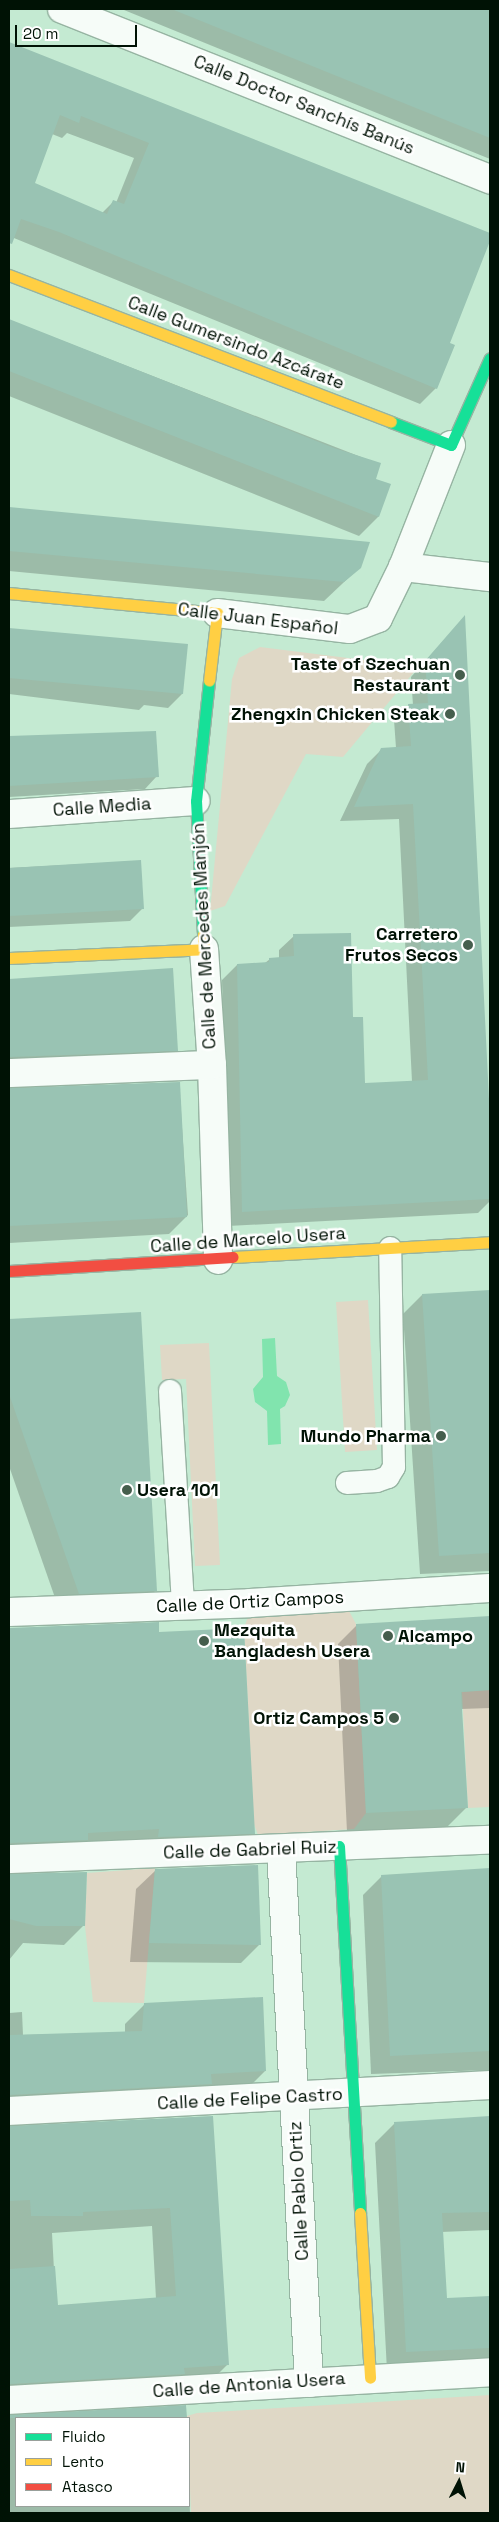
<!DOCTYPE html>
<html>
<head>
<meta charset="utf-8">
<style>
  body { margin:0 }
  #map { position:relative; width:499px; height:2522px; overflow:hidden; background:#c4ead2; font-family:"Space Grotesk",sans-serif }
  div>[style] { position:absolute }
  .green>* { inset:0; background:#dfd8c6 }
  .water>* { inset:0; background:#81e4ae }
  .shadow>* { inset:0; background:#0003 }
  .building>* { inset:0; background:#99c3b3 }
  .roads { filter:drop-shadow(1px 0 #96b4a2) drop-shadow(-1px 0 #96b4a2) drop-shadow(0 1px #96b4a2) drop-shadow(0 -1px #96b4a2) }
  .lane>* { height:22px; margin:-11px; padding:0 11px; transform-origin:11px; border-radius:11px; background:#f6fcf8 }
  .street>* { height:28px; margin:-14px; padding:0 14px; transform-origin:14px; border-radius:14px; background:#f6fcf8 }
  .fast>* { height:11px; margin:-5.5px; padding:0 5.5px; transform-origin:5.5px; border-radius:5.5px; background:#16e098 }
  .slow>* { height:11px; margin:-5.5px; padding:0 5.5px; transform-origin:5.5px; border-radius:5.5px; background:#ffcf43 }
  .jam>* { height:11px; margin:-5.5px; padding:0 5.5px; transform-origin:5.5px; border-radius:5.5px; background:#f24e42 }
  .dots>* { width:14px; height:14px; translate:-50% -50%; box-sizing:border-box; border:2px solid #fff; border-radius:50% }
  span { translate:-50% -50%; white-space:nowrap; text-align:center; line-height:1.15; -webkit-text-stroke:5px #fff; paint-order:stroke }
  .street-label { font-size:18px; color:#001205 }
  .poi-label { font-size:18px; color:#001205; font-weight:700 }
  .right { translate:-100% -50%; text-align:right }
  .left { translate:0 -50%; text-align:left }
  .frame { position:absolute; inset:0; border:10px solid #001205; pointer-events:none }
  .legend { position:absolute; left:15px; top:2417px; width:175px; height:90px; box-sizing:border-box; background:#fff; border:1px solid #99a09b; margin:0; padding:6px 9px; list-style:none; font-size:15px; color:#001205 }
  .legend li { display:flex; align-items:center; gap:10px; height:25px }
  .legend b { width:25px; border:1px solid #99a09b }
  .north { position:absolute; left:434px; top:2457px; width:50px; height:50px; -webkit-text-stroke:4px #fff; paint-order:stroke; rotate:5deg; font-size:14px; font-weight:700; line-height:20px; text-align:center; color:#001205 }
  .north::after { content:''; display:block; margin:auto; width:18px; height:22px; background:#001205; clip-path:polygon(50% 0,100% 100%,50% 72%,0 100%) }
  .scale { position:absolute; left:15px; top:25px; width:122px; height:22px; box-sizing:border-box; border:2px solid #001205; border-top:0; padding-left:6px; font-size:15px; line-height:18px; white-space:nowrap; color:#001205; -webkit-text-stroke:4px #fff; paint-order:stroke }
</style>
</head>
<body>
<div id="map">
  <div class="green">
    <i style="clip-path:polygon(260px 647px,396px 664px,414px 672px,343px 757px,306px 754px,225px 906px,210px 911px,232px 679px,239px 658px)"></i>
    <i style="clip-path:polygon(368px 1300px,377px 1450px,345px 1452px,336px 1302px)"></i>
    <i style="clip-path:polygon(209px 1343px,220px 1565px,195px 1566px,186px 1379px,162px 1380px,160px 1345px)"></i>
    <i style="clip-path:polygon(348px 1609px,356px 1624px,366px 1813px,354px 1829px,258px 1835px,254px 1824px,244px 1628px,249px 1614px)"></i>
    <i style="clip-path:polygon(490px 1690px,490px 1807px,468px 1808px,462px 1692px)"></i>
    <i style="clip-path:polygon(155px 1868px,144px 2003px,93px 2002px,85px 1926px,87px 1873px)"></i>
    <i style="clip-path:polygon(490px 2395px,490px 2513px,191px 2513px,187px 2416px,197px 2413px)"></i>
  </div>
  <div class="water">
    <i style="clip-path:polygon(275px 1338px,277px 1376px,286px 1382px,290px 1395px,285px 1406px,280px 1409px,281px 1444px,268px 1445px,267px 1411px,255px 1402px,253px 1389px,263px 1377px,262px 1339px)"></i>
  </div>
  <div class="shadow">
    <i style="clip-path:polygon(113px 9px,490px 9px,490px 159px,124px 10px)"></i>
    <i style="clip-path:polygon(evenodd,9px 43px,490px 234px,448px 343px,436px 388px,420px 404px,9px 236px,9px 43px,67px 133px,134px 158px,116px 203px,113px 202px,102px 213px,33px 183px,52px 134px,62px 138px,67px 133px)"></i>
    <i style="clip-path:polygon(9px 320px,379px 464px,374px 479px,389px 485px,378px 517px,359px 536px,9px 396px)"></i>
    <i style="clip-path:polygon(9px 509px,368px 543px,360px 567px,324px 601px,9px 571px)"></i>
    <i style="clip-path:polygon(464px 618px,490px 1142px,490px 1201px,478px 1213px,228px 1226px,222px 980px,237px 965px,265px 963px,270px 959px,279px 958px,279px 950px,294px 936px,352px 1019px,364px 1084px,412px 1082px,399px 819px,340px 821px,367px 764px,382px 749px,396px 748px,394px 720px,413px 705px,411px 677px)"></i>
    <i style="clip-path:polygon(9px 630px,186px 645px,182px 694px,168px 708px,144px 705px,139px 710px,9px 694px)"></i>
    <i style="clip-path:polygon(155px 732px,157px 776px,145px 789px,9px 797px,9px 739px)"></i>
    <i style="clip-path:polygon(140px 861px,143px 908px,130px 921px,9px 927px,9px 868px)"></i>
    <i style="clip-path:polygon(172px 970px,177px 1050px,158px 1069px,9px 1075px,9px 980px)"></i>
    <i style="clip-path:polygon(179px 1083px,188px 1215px,169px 1234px,9px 1243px,9px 1090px)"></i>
    <i style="clip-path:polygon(490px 1291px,490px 1426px,463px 1428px,466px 1484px,490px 1483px,490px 1571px,420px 1574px,403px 1314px,422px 1295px)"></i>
    <i style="clip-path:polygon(139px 1314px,156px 1590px,137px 1609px,60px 1612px,9px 1466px,9px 1321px)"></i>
    <i style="clip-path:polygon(490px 1618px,490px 1708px,461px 1709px,466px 1808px,447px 1827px,347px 1832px,338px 1644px,357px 1625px)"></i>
    <i style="clip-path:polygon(9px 1628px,158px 1633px,253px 1833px,234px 1852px,9px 1862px)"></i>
    <i style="clip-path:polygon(156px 1870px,260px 1944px,241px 1963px,130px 1962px,136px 1889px)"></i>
    <i style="clip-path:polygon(490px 1870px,490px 2070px,371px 2074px,363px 1895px,382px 1876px)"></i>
    <i style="clip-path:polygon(86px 1873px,83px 1926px,64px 1945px,23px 1943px,9px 1960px,9px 1874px)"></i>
    <i style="clip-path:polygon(144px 2005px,265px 2071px,246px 2090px,9px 2113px,9px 2013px,22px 2012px,23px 2035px,125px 2033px,125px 2024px)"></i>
    <i style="clip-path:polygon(evenodd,212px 2117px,228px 2364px,209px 2383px,9px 2402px,9px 2127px,212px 2117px,152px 2226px,156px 2299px,56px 2307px,52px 2233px,152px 2226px)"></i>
    <i style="clip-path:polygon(490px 2118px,490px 2230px,441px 2232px,446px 2300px,490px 2297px,490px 2365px,387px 2371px,375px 2143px,394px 2124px)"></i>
    <i style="clip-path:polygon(185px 2407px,185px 2418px,16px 2418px,16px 2506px,189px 2506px,189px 2488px,190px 2513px,9px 2513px,9px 2416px)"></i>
  </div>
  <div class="building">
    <i style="clip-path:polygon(174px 9px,490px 9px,490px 138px,174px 10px)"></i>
    <i style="clip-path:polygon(evenodd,9px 42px,490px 233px,490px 241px,450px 343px,455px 345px,437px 389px,59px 232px,21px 219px,12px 244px,9px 243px,9px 42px,60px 115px,79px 123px,81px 116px,149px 143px,124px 204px,113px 200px,107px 214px,35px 183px,60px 115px)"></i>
    <i style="clip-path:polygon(9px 319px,334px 448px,381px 463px,376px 479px,391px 484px,379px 517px,9px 371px)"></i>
    <i style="clip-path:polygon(9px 507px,208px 526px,370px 542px,361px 568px,344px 582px,9px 551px)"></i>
    <i style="clip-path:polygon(465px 615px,490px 1119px,490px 1199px,242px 1212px,237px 964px,269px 962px,269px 958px,294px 956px,293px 934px,351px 933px,353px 1017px,363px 1017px,365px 1083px,428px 1080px,413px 804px,354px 807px,381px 748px,411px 746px,408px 704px,428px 703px,425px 661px)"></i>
    <i style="clip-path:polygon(9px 628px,188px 644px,183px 694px,9px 678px)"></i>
    <i style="clip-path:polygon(156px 731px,159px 777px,9px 786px,9px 736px)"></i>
    <i style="clip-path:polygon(141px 860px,144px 909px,9px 916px,9px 868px)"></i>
    <i style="clip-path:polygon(173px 968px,178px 1051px,9px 1057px,9px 979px)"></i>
    <i style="clip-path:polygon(180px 1082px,187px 1217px,9px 1226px,9px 1088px)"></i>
    <i style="clip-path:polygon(490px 1290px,490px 1553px,439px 1556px,422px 1294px)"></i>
    <i style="clip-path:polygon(141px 1312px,157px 1591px,79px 1594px,9px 1394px,9px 1319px)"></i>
    <i style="clip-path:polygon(490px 1616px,490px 1690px,461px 1692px,468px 1808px,366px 1813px,356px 1624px)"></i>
    <i style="clip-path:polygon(159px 1622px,159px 1632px,244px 1628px,255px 1834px,158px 1837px,159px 1829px,88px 1833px,88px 1840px,9px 1843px,9px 1628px)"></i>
    <i style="clip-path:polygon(258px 1865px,261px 1945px,149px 1943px,155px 1869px)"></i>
    <i style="clip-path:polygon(490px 1868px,490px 2051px,390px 2056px,381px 1875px)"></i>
    <i style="clip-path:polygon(87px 1872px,85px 1926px,36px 1926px,9px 1919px,9px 1874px)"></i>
    <i style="clip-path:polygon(263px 1997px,266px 2071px,211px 2074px,212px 2084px,9px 2095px,9px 2035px,142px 2031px,144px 2003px)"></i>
    <i style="clip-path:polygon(213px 2116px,229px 2365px,184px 2368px,185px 2374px,9px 2384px,9px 2269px,55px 2266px,58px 2305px,176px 2296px,170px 2208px,83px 2212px,83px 2216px,31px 2216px,30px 2200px,9px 2201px,9px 2126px)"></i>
    <i style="clip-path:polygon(490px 2116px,490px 2212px,442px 2213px,447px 2298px,490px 2296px,490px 2348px,406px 2352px,394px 2122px)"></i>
    <i style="clip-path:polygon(186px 2405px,187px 2418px,9px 2418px,9px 2415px)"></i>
  </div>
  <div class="roads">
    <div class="lane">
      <i style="left:170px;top:1391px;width:215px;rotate:86.5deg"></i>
      <i style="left:347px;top:1483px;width:30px;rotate:-4deg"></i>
      <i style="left:377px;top:1481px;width:12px;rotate:-20deg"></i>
      <i style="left:388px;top:1477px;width:12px;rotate:-59deg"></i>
      <i style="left:394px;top:1467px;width:219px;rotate:-91deg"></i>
    </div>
    <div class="street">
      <i style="left:62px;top:9px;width:461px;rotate:21.7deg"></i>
      <i style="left:403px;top:567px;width:88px;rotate:6.6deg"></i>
      <i style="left:217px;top:613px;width:134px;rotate:6.9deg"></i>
      <i style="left:350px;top:629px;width:30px;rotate:-21deg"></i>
      <i style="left:378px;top:618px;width:57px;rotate:-63.9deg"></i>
      <i style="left:403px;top:567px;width:131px;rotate:-68.5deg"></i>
      <i style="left:9px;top:814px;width:187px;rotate:-4deg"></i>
      <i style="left:204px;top:949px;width:116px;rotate:86.1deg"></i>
      <i style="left:212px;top:1065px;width:195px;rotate:88.2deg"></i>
      <i style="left:9px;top:1073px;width:203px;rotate:-2.3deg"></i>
      <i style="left:9px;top:1612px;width:241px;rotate:-2.1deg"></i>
      <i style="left:250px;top:1603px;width:240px;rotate:-3.6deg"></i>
      <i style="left:281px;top:1849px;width:535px;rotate:87deg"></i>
      <i style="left:9px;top:1859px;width:481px;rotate:-2.3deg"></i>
      <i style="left:9px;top:2111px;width:482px;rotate:-3.1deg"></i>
      <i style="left:9px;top:2400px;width:482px;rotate:-3.3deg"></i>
    </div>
    <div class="fast">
      <i style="left:391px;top:422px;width:64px;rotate:21deg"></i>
      <i style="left:451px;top:445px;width:95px;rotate:-65.9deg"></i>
      <i style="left:203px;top:934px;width:133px;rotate:-93deg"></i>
      <i style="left:196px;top:801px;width:121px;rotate:-83.8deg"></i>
      <i style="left:339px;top:1846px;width:368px;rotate:86.7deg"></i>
    </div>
    <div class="slow">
      <i style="left:9px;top:275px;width:409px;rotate:21deg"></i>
      <i style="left:9px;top:593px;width:209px;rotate:5.5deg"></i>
      <i style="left:217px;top:613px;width:68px;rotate:96.7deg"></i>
      <i style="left:9px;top:958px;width:195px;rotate:-2.6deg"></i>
      <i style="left:204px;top:949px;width:15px;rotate:-94deg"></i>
      <i style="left:233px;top:1257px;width:257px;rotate:-3.3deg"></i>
      <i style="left:360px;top:2213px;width:165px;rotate:86.5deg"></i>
    </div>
    <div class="jam">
      <i style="left:9px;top:1271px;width:224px;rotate:-3.6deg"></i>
    </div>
  </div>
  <div class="dots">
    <i style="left:460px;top:675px;background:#455e4d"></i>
    <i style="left:450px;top:714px;background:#455e4d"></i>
    <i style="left:468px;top:945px;background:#455e4d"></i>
    <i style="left:441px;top:1436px;background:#455e4d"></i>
    <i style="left:127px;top:1490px;background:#455e4d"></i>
    <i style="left:388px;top:1636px;background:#455e4d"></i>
    <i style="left:204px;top:1641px;background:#455e4d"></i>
    <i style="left:394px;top:1718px;background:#455e4d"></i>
  </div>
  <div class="street-label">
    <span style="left:304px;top:105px;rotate:22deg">Calle Doctor Sanchís Banús</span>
    <span style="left:236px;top:343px;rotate:21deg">Calle Gumersindo Azcárate</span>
    <span style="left:258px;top:619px;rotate:7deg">Calle Juan Español</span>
    <span style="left:102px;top:807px;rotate:-4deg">Calle Media</span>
    <span style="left:204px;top:936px;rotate:-93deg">Calle de Mercedes Manjón</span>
    <span style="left:248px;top:1240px;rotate:-4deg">Calle de Marcelo Usera</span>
    <span style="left:250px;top:1602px;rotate:-3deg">Calle de Ortiz Campos</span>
    <span style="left:250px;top:1850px;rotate:-2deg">Calle de Gabriel Ruiz</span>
    <span style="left:250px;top:2099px;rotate:-3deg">Calle de Felipe Castro</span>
    <span style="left:299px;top:2191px;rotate:-93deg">Calle Pablo Ortiz</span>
    <span style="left:249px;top:2385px;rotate:-4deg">Calle de Antonia Usera</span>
  </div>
  <div class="poi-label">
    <span class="right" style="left:450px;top:675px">Taste of Szechuan<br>Restaurant</span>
    <span class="right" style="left:440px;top:714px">Zhengxin Chicken Steak</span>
    <span class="right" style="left:458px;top:945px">Carretero<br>Frutos Secos</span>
    <span class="right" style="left:431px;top:1436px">Mundo Pharma</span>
    <span class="left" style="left:137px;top:1490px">Usera 101</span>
    <span class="left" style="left:214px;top:1641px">Mezquita<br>Bangladesh Usera</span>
    <span class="left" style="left:398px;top:1636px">Alcampo</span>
    <span class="right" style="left:384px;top:1718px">Ortiz Campos 5</span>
  </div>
  <div class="frame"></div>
  <ul class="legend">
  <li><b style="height:6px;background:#16e098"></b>Fluido</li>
  <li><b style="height:6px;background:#ffcf43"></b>Lento</li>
  <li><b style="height:6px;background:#f24e42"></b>Atasco</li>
  </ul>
  <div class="north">N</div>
  <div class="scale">20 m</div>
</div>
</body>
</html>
